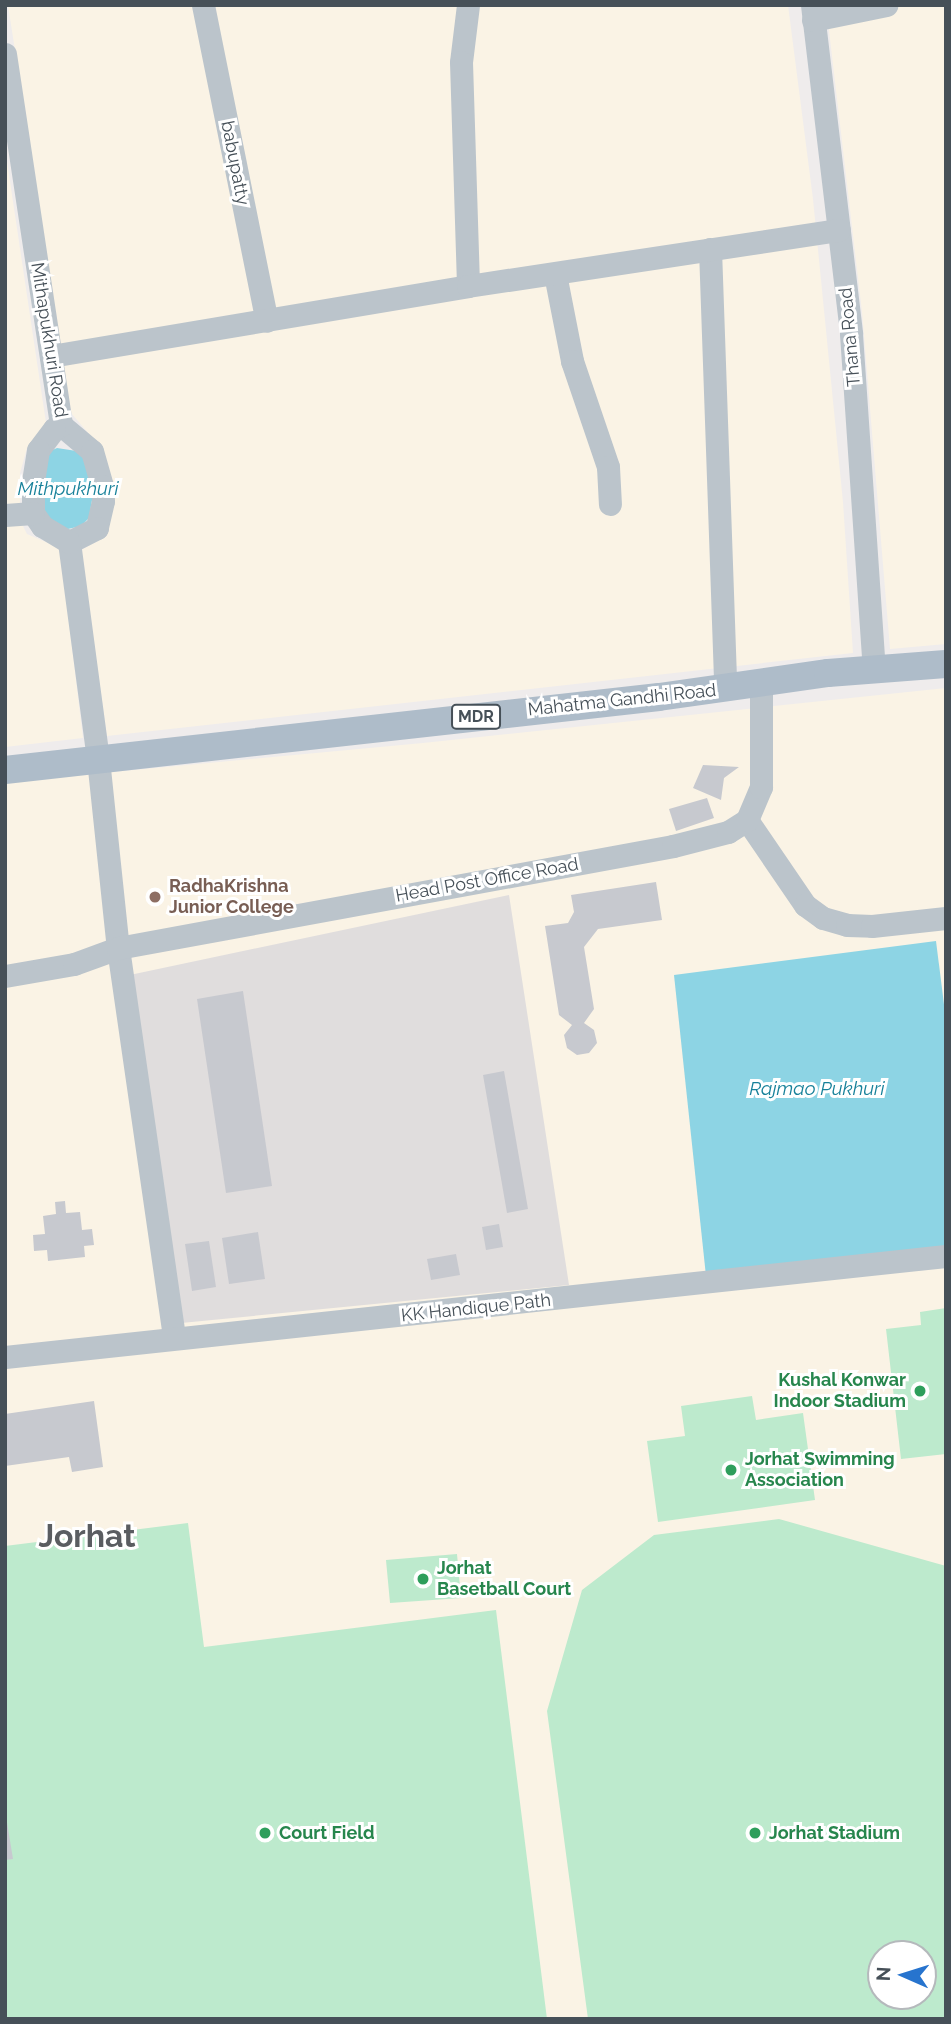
<!DOCTYPE html>
<html>
<head>
<meta charset="utf-8">
<style>
  body { margin:0 }
  #map { position:relative; width:951px; height:2024px; overflow:hidden; background:#efecec; font-family:Raleway,sans-serif }
  div>[style] { position:absolute }
  .commercial>* { inset:0; background:#faf3e5 }
  .education>* { inset:0; background:#e0dddd }
  .green>* { inset:0; background:#bdeacd }
  .water>* { inset:0; background:#8dd4e4 }
  .building>* { inset:0; background:#c7c9cf }
  .minor>* { height:23px; margin:-11.5px; padding:0 11.5px; transform-origin:11.5px; border-radius:11.5px; background:#bbc4cb }
  .major>* { height:28px; margin:-14px; padding:0 14px; transform-origin:14px; border-radius:14px; background:#aebcc9 }
  .dots>* { width:19px; height:19px; translate:-50% -50%; box-sizing:border-box; border:4px solid #fff; border-radius:50% }
  span { translate:-50% -50%; white-space:nowrap; text-align:center; line-height:1.15; -webkit-text-stroke:6px #fff; paint-order:stroke }
  .shield-label span { padding:2px 5px; background:#fff; border:2px solid; border-radius:5px; -webkit-text-stroke-width:0 }
  .shield-label { font-size:16px; color:#465058; font-weight:700 }
  .street-label { font-size:18px; color:#465058 }
  .education-label { font-size:18px; color:#785e54; font-weight:700 }
  .left { translate:0 -50%; text-align:left }
  .leisure-label { font-size:18px; color:#27864d; font-weight:700 }
  .right { translate:-100% -50%; text-align:right }
  .water-label { font-size:19px; color:#17819a; font-style:italic }
  .town-label { font-size:32px; color:#5a5d61; font-weight:700 }
  .frame { position:absolute; inset:0; border:7px solid #465058; pointer-events:none }
  .north { position:absolute; left:867px; top:1940px; width:70px; height:70px; box-sizing:border-box; background:#fff; border:2px solid #b5b9bc; border-radius:50%; rotate:273deg; font-size:19px; font-weight:700; line-height:28px; text-align:center; color:#465058 }
  .north::after { content:''; display:block; margin:auto; width:24px; height:32px; background:#2774ce; clip-path:polygon(50% 0,100% 100%,50% 72%,0 100%) }
</style>
</head>
<body>
<div id="map">
  <div class="commercial">
    <i style="clip-path:polygon(8px 5px,788px 5px,813px 199px,843px 502px,853px 653px,107px 736px,81px 550px,107px 536px,109px 499px,103px 450px,71px 413px)"></i>
    <i style="clip-path:polygon(826px 5px,946px 5px,946px 644px,890px 649px,862px 312px)"></i>
    <i style="clip-path:polygon(5px 148px,48px 436px,27px 448px,20px 473px,20px 520px,27px 534px,60px 548px,83px 738px,5px 747px)"></i>
    <i style="clip-path:polygon(evenodd,946px 688px,946px 2019px,5px 2019px,5px 782px,423px 743px,946px 688px,881px 1954px,923px 1954px,923px 1996px,881px 1996px,881px 1954px)"></i>
  </div>
  <div class="education">
    <i style="clip-path:polygon(509px 895px,569px 1285px,171px 1324px,125px 976px)"></i>
  </div>
  <div class="green">
    <i style="clip-path:polygon(946px 1308px,946px 1454px,901px 1459px,886px 1329px,921px 1325px,920px 1312px)"></i>
    <i style="clip-path:polygon(752px 1396px,756px 1420px,803px 1413px,815px 1500px,658px 1522px,647px 1441px,685px 1436px,681px 1406px)"></i>
    <i style="clip-path:polygon(evenodd,779px 1519px,946px 1566px,946px 2019px,588px 2019px,547px 1711px,582px 1590px,654px 1535px,779px 1519px,923px 1954px,923px 1996px,881px 1996px,881px 1954px,923px 1954px)"></i>
    <i style="clip-path:polygon(188px 1523px,204px 1647px,496px 1610px,547px 2019px,5px 2019px,5px 1546px)"></i>
    <i style="clip-path:polygon(457px 1554px,461px 1598px,390px 1603px,386px 1560px)"></i>
  </div>
  <div class="water">
    <i style="clip-path:polygon(57px 448px,83px 452px,95px 482px,89px 518px,81px 526px,68px 529px,44px 523px,44px 454px)"></i>
    <i style="clip-path:polygon(936px 941px,946px 1020px,946px 1251px,706px 1276px,674px 975px)"></i>
  </div>
  <div class="building">
    <i style="clip-path:polygon(703px 765px,739px 767px,724px 778px,721px 800px,693px 788px)"></i>
    <i style="clip-path:polygon(707px 798px,714px 818px,676px 831px,669px 809px)"></i>
    <i style="clip-path:polygon(656px 882px,662px 920px,598px 929px,584px 947px,594px 1009px,584px 1023px,594px 1030px,597px 1043px,589px 1053px,577px 1055px,567px 1048px,564px 1035px,572px 1025px,559px 1015px,545px 926px,568px 923px,574px 912px,571px 895px)"></i>
    <i style="clip-path:polygon(243px 991px,272px 1186px,226px 1193px,197px 999px)"></i>
    <i style="clip-path:polygon(504px 1071px,528px 1209px,507px 1213px,483px 1075px)"></i>
    <i style="clip-path:polygon(65px 1201px,66px 1213px,80px 1212px,82px 1230px,92px 1229px,94px 1245px,84px 1246px,85px 1257px,48px 1261px,47px 1250px,34px 1251px,33px 1235px,45px 1234px,43px 1216px,56px 1214px,55px 1202px)"></i>
    <i style="clip-path:polygon(499px 1224px,503px 1247px,486px 1250px,482px 1227px)"></i>
    <i style="clip-path:polygon(258px 1232px,265px 1279px,229px 1284px,222px 1238px)"></i>
    <i style="clip-path:polygon(209px 1241px,216px 1287px,192px 1291px,185px 1244px)"></i>
    <i style="clip-path:polygon(456px 1254px,460px 1275px,431px 1280px,427px 1259px)"></i>
    <i style="clip-path:polygon(94px 1401px,103px 1467px,72px 1472px,69px 1457px,5px 1466px,5px 1414px)"></i>
    <i style="clip-path:polygon(5px 1810px,13px 1859px,5px 1860px)"></i>
  </div>
  <div class="minor">
    <i style="left:203px;top:5px;width:322px;rotate:78.6deg"></i>
    <i style="left:468px;top:5px;width:57px;rotate:97deg"></i>
    <i style="left:461px;top:62px;width:224px;rotate:88.2deg"></i>
    <i style="left:812px;top:5px;width:331px;rotate:83.2deg"></i>
    <i style="left:851px;top:334px;width:337px;rotate:86.1deg"></i>
    <i style="left:813px;top:20px;width:75px;rotate:-11.6deg"></i>
    <i style="left:5px;top:54px;width:375px;rotate:81.4deg"></i>
    <i style="left:61px;top:425px;width:40px;rotate:40deg"></i>
    <i style="left:92px;top:451px;width:36px;rotate:74deg"></i>
    <i style="left:102px;top:486px;width:15px;rotate:86deg"></i>
    <i style="left:103px;top:501px;width:28px;rotate:103deg"></i>
    <i style="left:97px;top:528px;width:31px;rotate:153deg"></i>
    <i style="left:69px;top:542px;width:219px;rotate:82.4deg"></i>
    <i style="left:98px;top:759px;width:190px;rotate:84deg"></i>
    <i style="left:118px;top:948px;width:394px;rotate:81.8deg"></i>
    <i style="left:710px;top:249px;width:440px;rotate:88deg"></i>
    <i style="left:555px;top:274px;width:89px;rotate:78.9deg"></i>
    <i style="left:572px;top:361px;width:112px;rotate:71.2deg"></i>
    <i style="left:608px;top:467px;width:37px;rotate:87deg"></i>
    <i style="left:51px;top:356px;width:423px;rotate:-9.5deg"></i>
    <i style="left:468px;top:286px;width:375px;rotate:-8.6deg"></i>
    <i style="left:61px;top:425px;width:8px;rotate:150deg"></i>
    <i style="left:54px;top:429px;width:26px;rotate:127deg"></i>
    <i style="left:38px;top:450px;width:32px;rotate:99deg"></i>
    <i style="left:33px;top:482px;width:31px;rotate:90deg"></i>
    <i style="left:33px;top:513px;width:16px;rotate:55deg"></i>
    <i style="left:42px;top:526px;width:31px;rotate:31deg"></i>
    <i style="left:5px;top:515px;width:28px;rotate:-4deg"></i>
    <i style="left:747px;top:820px;width:103px;rotate:55.7deg"></i>
    <i style="left:805px;top:905px;width:22px;rotate:36deg"></i>
    <i style="left:823px;top:918px;width:25px;rotate:16deg"></i>
    <i style="left:847px;top:925px;width:25px;rotate:2deg"></i>
    <i style="left:872px;top:926px;width:74px;rotate:-6.2deg"></i>
    <i style="left:5px;top:976px;width:70px;rotate:-9.9deg"></i>
    <i style="left:74px;top:964px;width:47px;rotate:-20deg"></i>
    <i style="left:118px;top:948px;width:564px;rotate:-10.41deg"></i>
    <i style="left:673px;top:846px;width:57px;rotate:-14.3deg"></i>
    <i style="left:728px;top:832px;width:22px;rotate:-32deg"></i>
    <i style="left:747px;top:820px;width:36px;rotate:-67deg"></i>
    <i style="left:761px;top:787px;width:103px;rotate:-90deg"></i>
    <i style="left:5px;top:1357px;width:946px;rotate:-6.13deg"></i>
  </div>
  <div class="major">
    <i style="left:5px;top:770px;width:658px;rotate:-6.37deg"></i>
    <i style="left:659px;top:697px;width:171px;rotate:-8.1deg"></i>
    <i style="left:828px;top:673px;width:118px;rotate:-4.4deg"></i>
  </div>
  <div class="dots">
    <i style="left:155px;top:897px;background:#8d6e63"></i>
    <i style="left:920px;top:1391px;background:#2e9e5b"></i>
    <i style="left:731px;top:1470px;background:#2e9e5b"></i>
    <i style="left:423px;top:1579px;background:#2e9e5b"></i>
    <i style="left:265px;top:1833px;background:#2e9e5b"></i>
    <i style="left:755px;top:1833px;background:#2e9e5b"></i>
  </div>
  <div class="shield-label">
    <span style="left:476px;top:717px">MDR</span>
  </div>
  <div class="street-label">
    <span style="left:235px;top:163px;rotate:79deg">babupatty</span>
    <span style="left:850px;top:337px;rotate:-95deg">Thana Road</span>
    <span style="left:49px;top:340px;rotate:81deg">Mithapukhuri Road</span>
    <span style="left:622px;top:700px;rotate:-6deg">Mahatma Gandhi Road</span>
    <span style="left:487px;top:880px;rotate:-10deg">Head Post Office Road</span>
    <span style="left:476px;top:1308px;rotate:-6deg">KK Handique Path</span>
  </div>
  <div class="education-label">
    <span class="left" style="left:169px;top:897px">RadhaKrishna<br>Junior College</span>
  </div>
  <div class="leisure-label">
    <span class="right" style="left:906px;top:1391px">Kushal Konwar<br>Indoor Stadium</span>
    <span class="left" style="left:745px;top:1470px">Jorhat Swimming<br>Association</span>
    <span class="left" style="left:437px;top:1579px">Jorhat<br>Basetball Court</span>
    <span class="left" style="left:279px;top:1833px">Court Field</span>
    <span class="left" style="left:769px;top:1833px">Jorhat Stadium</span>
  </div>
  <div class="water-label">
    <span style="left:68px;top:489px">Mithpukhuri</span>
    <span style="left:817px;top:1089px">Rajmao Pukhuri</span>
  </div>
  <div class="town-label">
    <span style="left:87px;top:1536px">Jorhat</span>
  </div>
  <div class="frame"></div>
  <div class="north">N</div>
</div>
</body>
</html>
